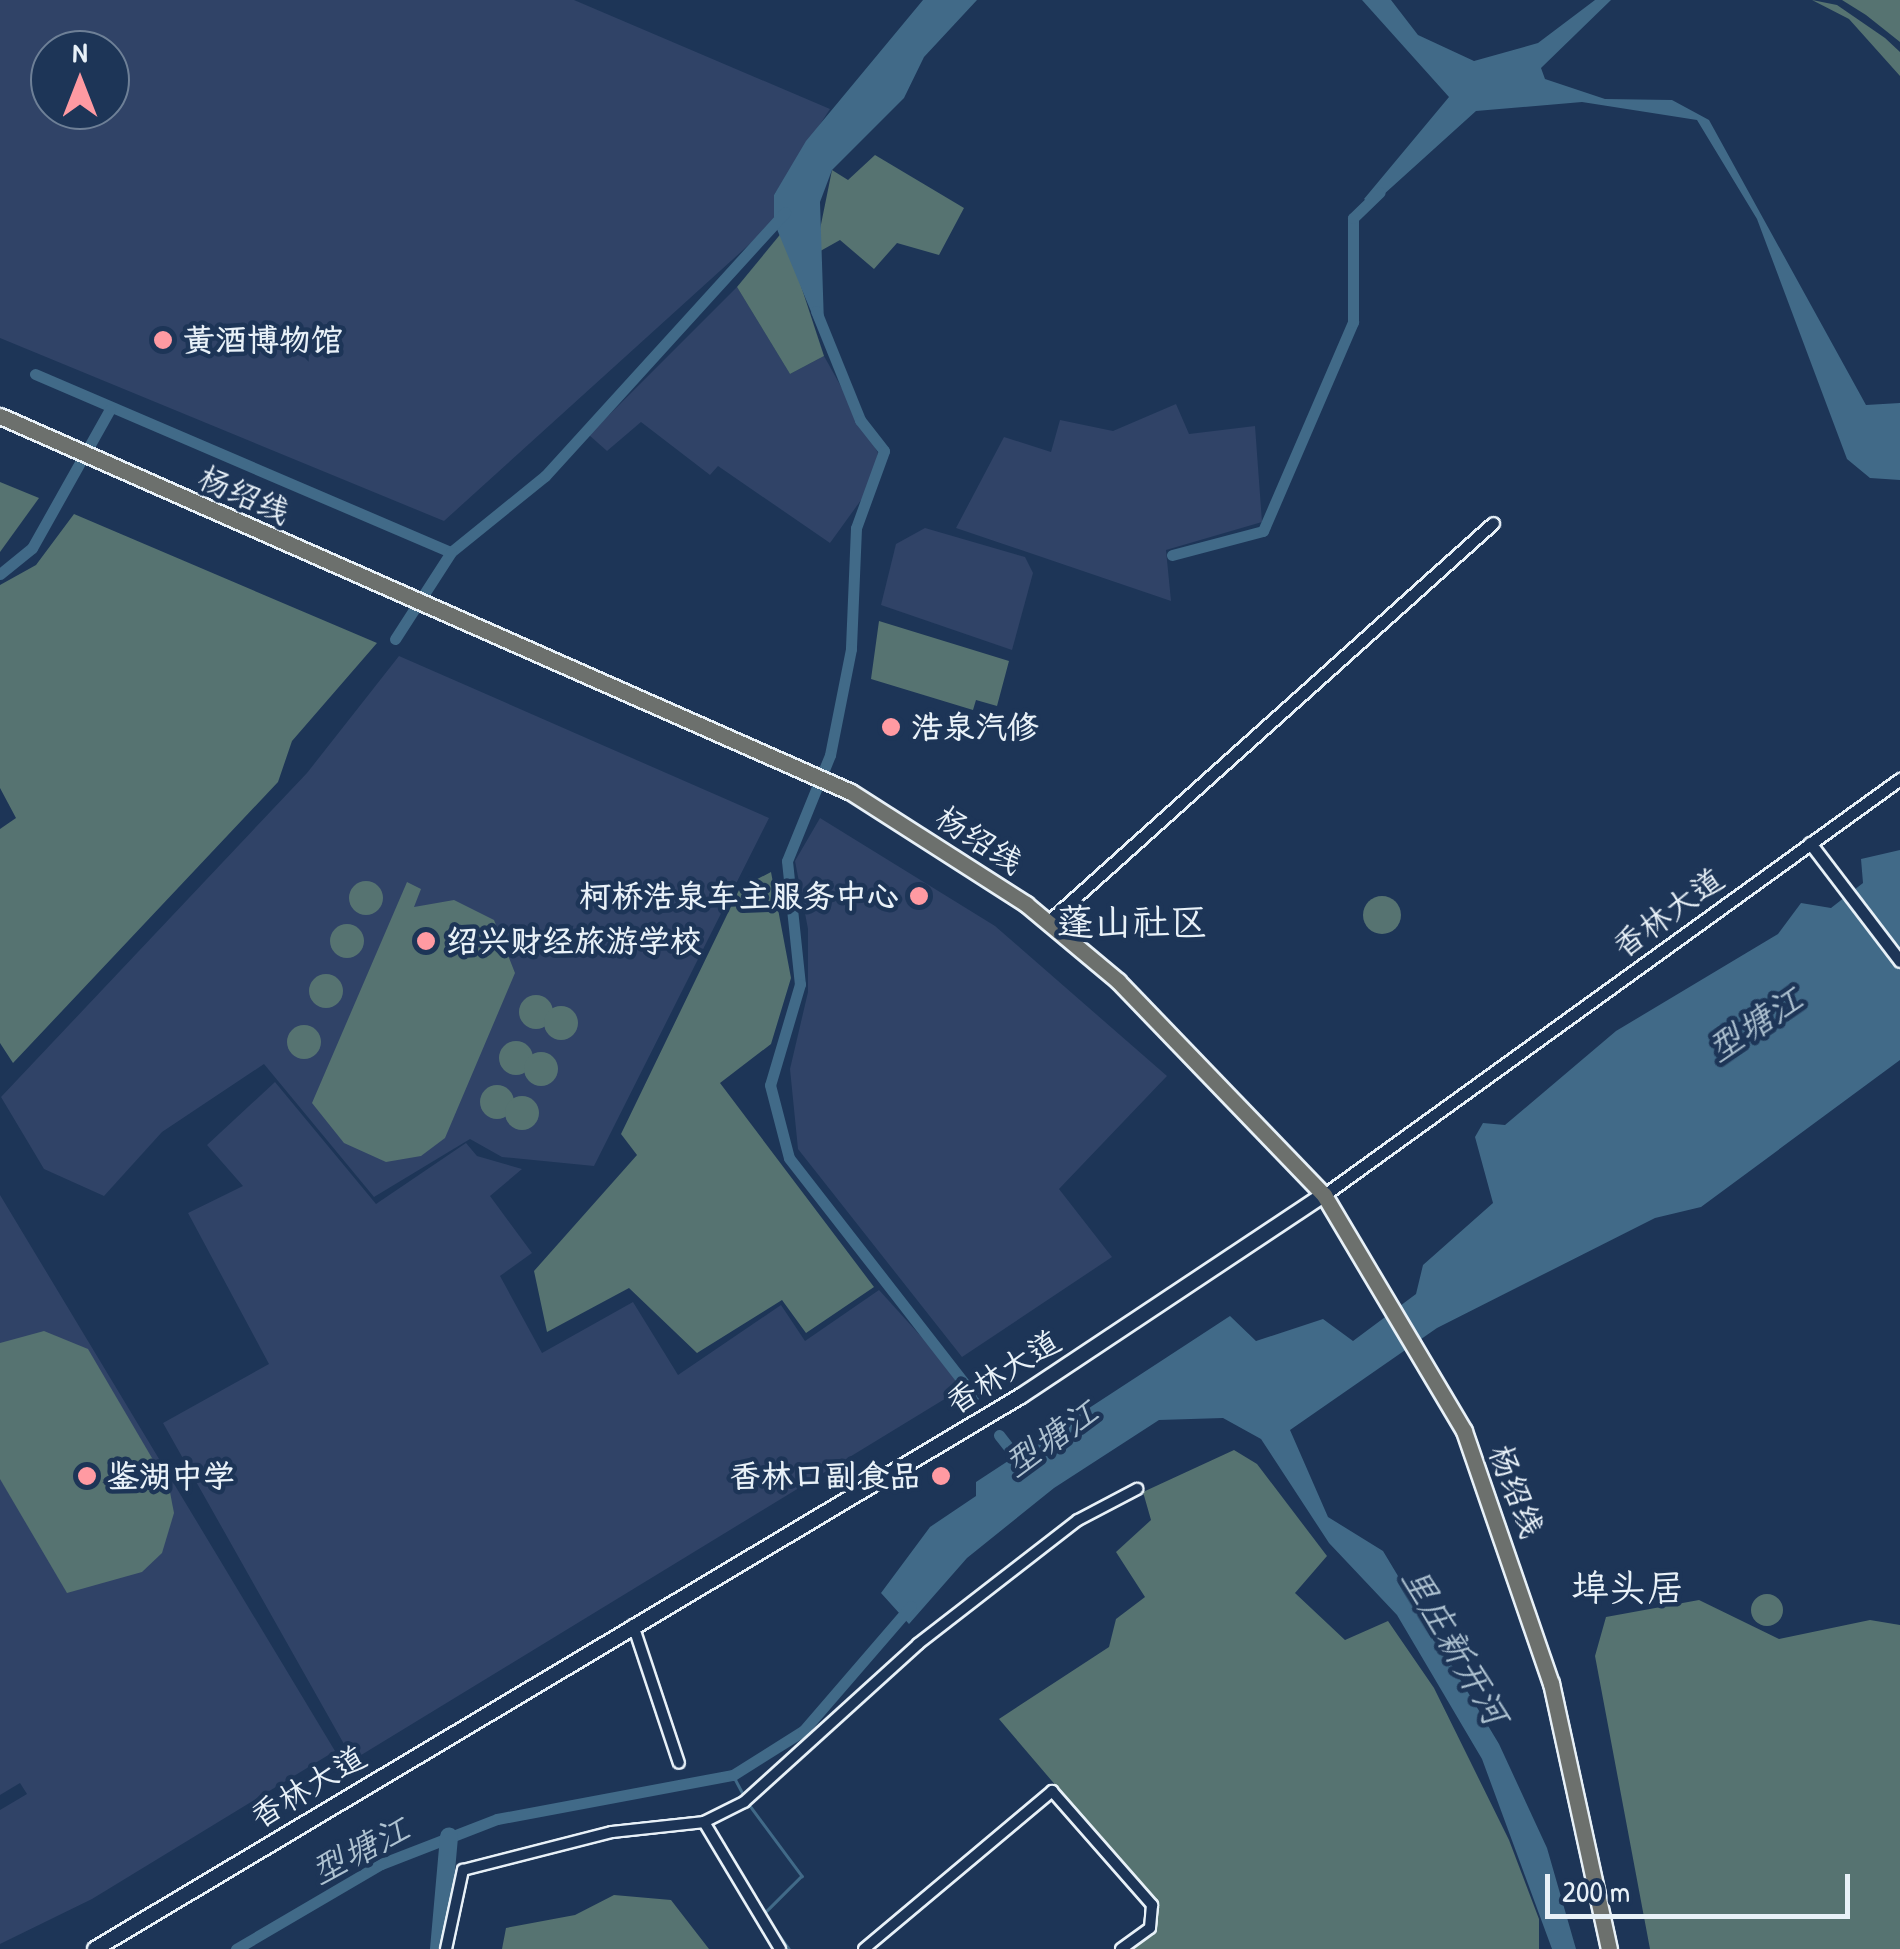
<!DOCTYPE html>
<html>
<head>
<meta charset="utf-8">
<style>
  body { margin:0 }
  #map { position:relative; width:1900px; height:1949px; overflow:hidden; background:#1d3557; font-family:"Patrick Hand","LXGW WenKai TC",sans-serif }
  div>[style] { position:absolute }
  .built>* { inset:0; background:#304367 }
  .green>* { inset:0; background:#567371 }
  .round { border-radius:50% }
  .water>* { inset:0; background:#416a88 }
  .stream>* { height:2.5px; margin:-1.25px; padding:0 1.25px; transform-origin:1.25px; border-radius:1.25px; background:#416a88 }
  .canal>* { height:11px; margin:-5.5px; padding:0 5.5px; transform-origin:5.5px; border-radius:5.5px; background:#416a88 }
  .river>* { height:18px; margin:-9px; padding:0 9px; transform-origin:9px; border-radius:9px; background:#416a88 }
  .roads { filter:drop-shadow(2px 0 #e8f1f8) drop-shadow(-2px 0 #e8f1f8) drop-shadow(0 2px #e8f1f8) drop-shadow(0 -2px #e8f1f8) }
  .minor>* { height:10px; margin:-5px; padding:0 5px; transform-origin:5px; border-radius:5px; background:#1d3557 }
  .tertiary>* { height:11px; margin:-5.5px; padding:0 5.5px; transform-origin:5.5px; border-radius:5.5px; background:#1d3557 }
  .secondary>* { height:14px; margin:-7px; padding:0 7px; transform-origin:7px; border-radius:7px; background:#1d3557 }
  .primary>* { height:15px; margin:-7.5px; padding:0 7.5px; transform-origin:7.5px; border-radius:7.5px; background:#6c706d }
  .dots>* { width:28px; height:28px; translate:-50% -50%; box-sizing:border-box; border:5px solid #1d3557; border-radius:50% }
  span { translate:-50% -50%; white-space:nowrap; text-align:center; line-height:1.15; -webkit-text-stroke:9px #1d3557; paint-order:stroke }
  .poi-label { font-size:32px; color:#e8f1f8; font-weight:700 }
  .left { translate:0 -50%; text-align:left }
  .right { translate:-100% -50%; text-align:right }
  .street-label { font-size:32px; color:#e8f1f8 }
  .water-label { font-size:35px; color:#aec2d1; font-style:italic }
  .quarter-label { font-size:38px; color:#e8f1f8 }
  .north { position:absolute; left:30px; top:30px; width:100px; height:100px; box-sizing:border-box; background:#1d3557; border:2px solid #6e8097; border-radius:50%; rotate:0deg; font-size:28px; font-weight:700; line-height:40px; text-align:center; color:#e8f1f8 }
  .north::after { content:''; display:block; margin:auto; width:35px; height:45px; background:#ff9aa2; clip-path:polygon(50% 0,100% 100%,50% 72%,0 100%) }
  .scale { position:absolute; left:1545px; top:1874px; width:305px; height:45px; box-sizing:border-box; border:5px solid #e8f1f8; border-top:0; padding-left:12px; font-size:30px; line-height:35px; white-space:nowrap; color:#e8f1f8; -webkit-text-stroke:8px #1d3557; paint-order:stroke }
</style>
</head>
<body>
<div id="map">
  <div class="built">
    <i style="clip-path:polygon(evenodd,0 0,574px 0,830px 109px,774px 195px,774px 222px,444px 521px,0 338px,0 0,50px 50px,110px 50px,110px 110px,50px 110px,50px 50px)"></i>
    <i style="clip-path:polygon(737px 287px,790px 374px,824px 356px,878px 453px,869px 489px,830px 543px,718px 466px,710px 475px,641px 422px,607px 451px,589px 435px)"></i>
    <i style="clip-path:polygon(1176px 404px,1189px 434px,1255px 426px,1262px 522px,1166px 550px,1171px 601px,956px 528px,1004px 437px,1051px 452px,1060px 420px,1113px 431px)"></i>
    <i style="clip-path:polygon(925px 528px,1025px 557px,1033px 573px,1012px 650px,881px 605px,896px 544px)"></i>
    <i style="clip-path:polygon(399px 656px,769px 818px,594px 1166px,502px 1157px,470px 1139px,374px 1197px,264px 1064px,162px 1132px,104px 1196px,44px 1169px,1px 1097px,307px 773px)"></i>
    <i style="clip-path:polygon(820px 818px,995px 926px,1167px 1076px,1059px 1189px,1112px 1257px,962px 1357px,798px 1149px,790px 1069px,808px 992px,808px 929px,795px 861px)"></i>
    <i style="clip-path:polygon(275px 1082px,376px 1204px,466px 1143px,477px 1156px,522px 1169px,490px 1196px,532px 1253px,500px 1276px,542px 1353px,633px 1302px,678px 1375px,781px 1305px,805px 1341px,879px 1290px,966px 1386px,353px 1760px,163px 1423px,269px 1364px,188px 1213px,243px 1186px,207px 1145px)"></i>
    <i style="clip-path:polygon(0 1195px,335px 1751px,92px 1899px,0 1944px,0 1810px,27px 1794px,20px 1783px,0 1795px)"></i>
  </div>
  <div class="green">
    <i style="clip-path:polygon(1812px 0,1837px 5px,1885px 38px,1900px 52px,1900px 76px,1849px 19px)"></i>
    <i style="clip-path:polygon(1842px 0,1900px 0,1900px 42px,1866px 15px)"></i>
    <i style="clip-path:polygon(875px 155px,964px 208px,939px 255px,897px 243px,874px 269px,840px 240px,815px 254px,832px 170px,848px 180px)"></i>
    <i style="clip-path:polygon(783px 231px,824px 356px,790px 374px,737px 287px)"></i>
    <i style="clip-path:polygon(0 482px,39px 498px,0 552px)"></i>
    <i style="clip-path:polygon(74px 514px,377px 643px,292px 741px,278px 782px,13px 1063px,0 1043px,0 829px,16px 818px,0 788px,0 585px,36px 565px)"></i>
    <i style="clip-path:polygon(879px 621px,1009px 661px,997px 706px,976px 700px,973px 710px,871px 679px)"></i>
    <i style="clip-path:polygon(771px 872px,791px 978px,771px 1044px,720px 1083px,874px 1287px,806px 1333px,782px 1300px,697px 1353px,629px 1288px,547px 1332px,534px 1271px,637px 1155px,621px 1134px,740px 888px)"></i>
    <i class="round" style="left:349px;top:881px;width:34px;height:34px"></i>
    <i style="clip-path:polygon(407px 882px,421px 889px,414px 907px,454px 900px,494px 920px,515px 973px,445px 1138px,421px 1156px,386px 1162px,344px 1143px,312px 1103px)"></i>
    <i class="round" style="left:1363px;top:896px;width:38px;height:38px"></i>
    <i class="round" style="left:330px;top:924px;width:34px;height:34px"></i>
    <i class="round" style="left:309px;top:974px;width:34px;height:34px"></i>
    <i class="round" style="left:519px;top:995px;width:34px;height:34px"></i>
    <i class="round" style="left:544px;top:1006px;width:34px;height:34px"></i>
    <i class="round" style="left:287px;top:1025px;width:34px;height:34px"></i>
    <i class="round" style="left:499px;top:1041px;width:34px;height:34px"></i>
    <i class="round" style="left:524px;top:1052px;width:34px;height:34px"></i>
    <i class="round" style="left:480px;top:1085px;width:34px;height:34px"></i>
    <i class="round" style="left:505px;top:1096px;width:34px;height:34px"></i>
    <i style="clip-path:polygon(44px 1331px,88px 1349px,169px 1487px,174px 1513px,162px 1553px,142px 1572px,67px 1593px,0 1479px,0 1343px)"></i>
    <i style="clip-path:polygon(1234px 1450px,1257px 1464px,1327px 1556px,1295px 1593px,1345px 1640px,1388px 1621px,1434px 1688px,1509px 1840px,1539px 1919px,1539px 1949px,1128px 1949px,1155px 1929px,1156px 1903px,999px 1719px,1109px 1647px,1116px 1619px,1145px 1597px,1116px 1552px,1151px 1520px,1143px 1492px)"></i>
    <i class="round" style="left:1751px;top:1594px;width:32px;height:32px"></i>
    <i style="clip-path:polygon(1699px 1600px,1779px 1639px,1870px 1620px,1900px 1625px,1900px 1949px,1650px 1949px,1595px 1656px,1606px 1617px)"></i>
    <i style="clip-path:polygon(614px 1895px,671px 1900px,709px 1949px,502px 1949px,506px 1928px,575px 1915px)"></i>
  </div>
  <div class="water">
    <i style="clip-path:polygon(923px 0,977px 0,924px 57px,904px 98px,832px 170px,820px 202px,824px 324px,817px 326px,774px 222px,774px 195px,806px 141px)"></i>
    <i style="clip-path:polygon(1362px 0,1391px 0,1418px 35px,1474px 61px,1538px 43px,1595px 0,1611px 0,1541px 68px,1545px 79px,1605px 99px,1672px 100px,1709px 120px,1866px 405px,1900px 403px,1900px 480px,1870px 478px,1847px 459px,1757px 219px,1697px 120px,1582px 102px,1476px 111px,1372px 205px,1364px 199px,1449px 97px)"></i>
    <i style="clip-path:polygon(1900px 850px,1900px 1060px,1701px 1207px,1655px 1218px,1437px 1328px,1290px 1430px,1328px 1517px,1383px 1551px,1499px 1744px,1547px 1848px,1576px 1949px,1552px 1949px,1482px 1759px,1397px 1615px,1329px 1543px,1261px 1439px,1223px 1418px,1159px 1420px,1054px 1488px,967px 1558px,909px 1624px,881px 1593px,930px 1527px,976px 1496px,976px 1482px,1230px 1316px,1256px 1341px,1323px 1319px,1353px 1341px,1416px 1294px,1423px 1265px,1493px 1203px,1475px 1137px,1483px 1123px,1505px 1125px,1616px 1031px,1778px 934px,1801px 903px,1831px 908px,1863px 883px,1861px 859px)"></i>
  </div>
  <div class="stream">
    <i style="left:733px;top:1775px;width:24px;rotate:62deg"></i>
    <i style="left:748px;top:1803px;width:91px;rotate:53.5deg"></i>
    <i style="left:802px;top:1876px;width:54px;rotate:135deg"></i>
    <i style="left:769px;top:1921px;width:34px;rotate:54deg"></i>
  </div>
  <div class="canal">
    <i style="left:816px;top:311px;width:118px;rotate:68deg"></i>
    <i style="left:860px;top:420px;width:39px;rotate:52deg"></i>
    <i style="left:884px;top:451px;width:82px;rotate:110deg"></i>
    <i style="left:856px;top:528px;width:121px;rotate:92.4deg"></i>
    <i style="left:851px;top:649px;width:108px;rotate:101.2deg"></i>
    <i style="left:830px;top:755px;width:114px;rotate:112.1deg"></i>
    <i style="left:787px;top:861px;width:124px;rotate:84deg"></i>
    <i style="left:800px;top:984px;width:105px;rotate:106.5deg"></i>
    <i style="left:770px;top:1085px;width:75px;rotate:75.4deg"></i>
    <i style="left:789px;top:1158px;width:301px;rotate:52.1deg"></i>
    <i style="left:35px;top:374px;width:452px;rotate:23.2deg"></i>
    <i style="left:451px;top:552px;width:121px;rotate:-39deg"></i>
    <i style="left:545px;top:476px;width:357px;rotate:-47.7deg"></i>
    <i style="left:1172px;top:555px;width:94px;rotate:-14.8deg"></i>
    <i style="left:1263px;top:531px;width:228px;rotate:-66.7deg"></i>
    <i style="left:1353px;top:322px;width:104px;rotate:-90deg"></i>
    <i style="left:1353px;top:218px;width:37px;rotate:-44deg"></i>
    <i style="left:0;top:574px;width:41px;rotate:-39.1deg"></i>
    <i style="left:32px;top:548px;width:159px;rotate:-60.7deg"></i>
    <i style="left:395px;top:639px;width:103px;rotate:-57.2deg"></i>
    <i style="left:999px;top:1435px;width:41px;rotate:52deg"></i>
    <i style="left:236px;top:1949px;width:168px;rotate:-30.4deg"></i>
    <i style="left:381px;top:1864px;width:124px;rotate:-21.2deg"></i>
    <i style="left:497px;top:1819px;width:240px;rotate:-10.6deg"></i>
    <i style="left:733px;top:1775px;width:83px;rotate:-32.2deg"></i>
    <i style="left:803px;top:1731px;width:165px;rotate:-49.2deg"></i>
  </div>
  <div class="river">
    <i style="left:439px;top:1949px;width:113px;rotate:-84.9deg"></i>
  </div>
  <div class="roads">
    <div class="minor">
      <i style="left:633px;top:1625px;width:145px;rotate:71.6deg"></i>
      <i style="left:704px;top:1822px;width:148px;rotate:59.1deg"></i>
      <i style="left:446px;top:1949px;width:81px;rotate:-77.9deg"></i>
      <i style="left:463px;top:1870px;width:154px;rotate:-14.3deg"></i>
      <i style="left:612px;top:1832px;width:93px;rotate:-6.2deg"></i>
      <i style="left:704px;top:1822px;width:45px;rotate:-26.6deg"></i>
      <i style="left:744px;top:1802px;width:235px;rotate:-42.2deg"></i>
      <i style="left:918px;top:1644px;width:202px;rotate:-37.8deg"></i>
      <i style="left:1078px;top:1520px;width:67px;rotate:-27.7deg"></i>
      <i style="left:864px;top:1949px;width:246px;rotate:-40deg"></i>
      <i style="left:1052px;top:1791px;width:152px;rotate:48.7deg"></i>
      <i style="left:1152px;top:1905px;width:23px;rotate:95deg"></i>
      <i style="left:1150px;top:1928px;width:36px;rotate:144deg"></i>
    </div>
    <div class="tertiary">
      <i style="left:1810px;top:843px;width:148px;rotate:52.7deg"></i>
      <i style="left:1049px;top:921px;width:596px;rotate:-41.87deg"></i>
      <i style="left:1324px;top:1195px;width:711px;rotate:-35.84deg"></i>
    </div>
    <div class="secondary">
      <i style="left:95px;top:1949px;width:1079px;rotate:-30.85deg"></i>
      <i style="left:1021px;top:1396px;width:364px;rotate:-33.6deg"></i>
    </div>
    <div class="primary">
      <i style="left:0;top:416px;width:930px;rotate:23.84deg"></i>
      <i style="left:851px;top:792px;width:208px;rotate:32.6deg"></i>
      <i style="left:1026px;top:904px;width:120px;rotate:39.9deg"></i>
      <i style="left:1118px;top:981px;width:297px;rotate:46.1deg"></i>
      <i style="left:1324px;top:1195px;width:274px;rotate:59.3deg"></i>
      <i style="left:1464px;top:1431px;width:267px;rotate:71deg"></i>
      <i style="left:1551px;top:1683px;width:272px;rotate:77.7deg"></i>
    </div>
  </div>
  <div class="dots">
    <i style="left:163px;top:340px;background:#ff9aa2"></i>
    <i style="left:891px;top:727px;background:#ff9aa2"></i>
    <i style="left:919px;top:896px;background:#ff9aa2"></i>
    <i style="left:426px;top:941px;background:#ff9aa2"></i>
    <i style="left:87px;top:1476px;background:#ff9aa2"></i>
    <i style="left:941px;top:1476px;background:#ff9aa2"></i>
  </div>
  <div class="poi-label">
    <span class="left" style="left:183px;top:340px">黄酒博物馆</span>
    <span class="left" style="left:911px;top:727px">浩泉汽修</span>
    <span class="right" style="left:899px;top:896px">柯桥浩泉车主服务中心</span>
    <span class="left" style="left:446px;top:941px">绍兴财经旅游学校</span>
    <span class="left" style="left:107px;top:1476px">鉴湖中学</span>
    <span class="right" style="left:921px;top:1476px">香林口副食品</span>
  </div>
  <div class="street-label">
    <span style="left:244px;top:495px;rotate:24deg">杨绍线</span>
    <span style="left:979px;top:840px;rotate:33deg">杨绍线</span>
    <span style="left:1668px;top:913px;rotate:-36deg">香林大道</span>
    <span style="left:1003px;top:1372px;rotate:-32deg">香林大道</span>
    <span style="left:1516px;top:1491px;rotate:69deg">杨绍线</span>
    <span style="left:308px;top:1787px;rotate:-31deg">香林大道</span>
  </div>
  <div class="water-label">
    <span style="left:1755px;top:1024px;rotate:-33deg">型塘江</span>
    <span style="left:1051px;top:1438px;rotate:-35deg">型塘江</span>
    <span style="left:1455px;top:1646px;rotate:60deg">里庄新开河</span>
    <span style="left:360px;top:1850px;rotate:-27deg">型塘江</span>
  </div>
  <div class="quarter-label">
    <span style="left:1132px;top:922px">蓬山社区</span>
    <span style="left:1628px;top:1588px">埠头居</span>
  </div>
  <div class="north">N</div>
  <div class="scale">200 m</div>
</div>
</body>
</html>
